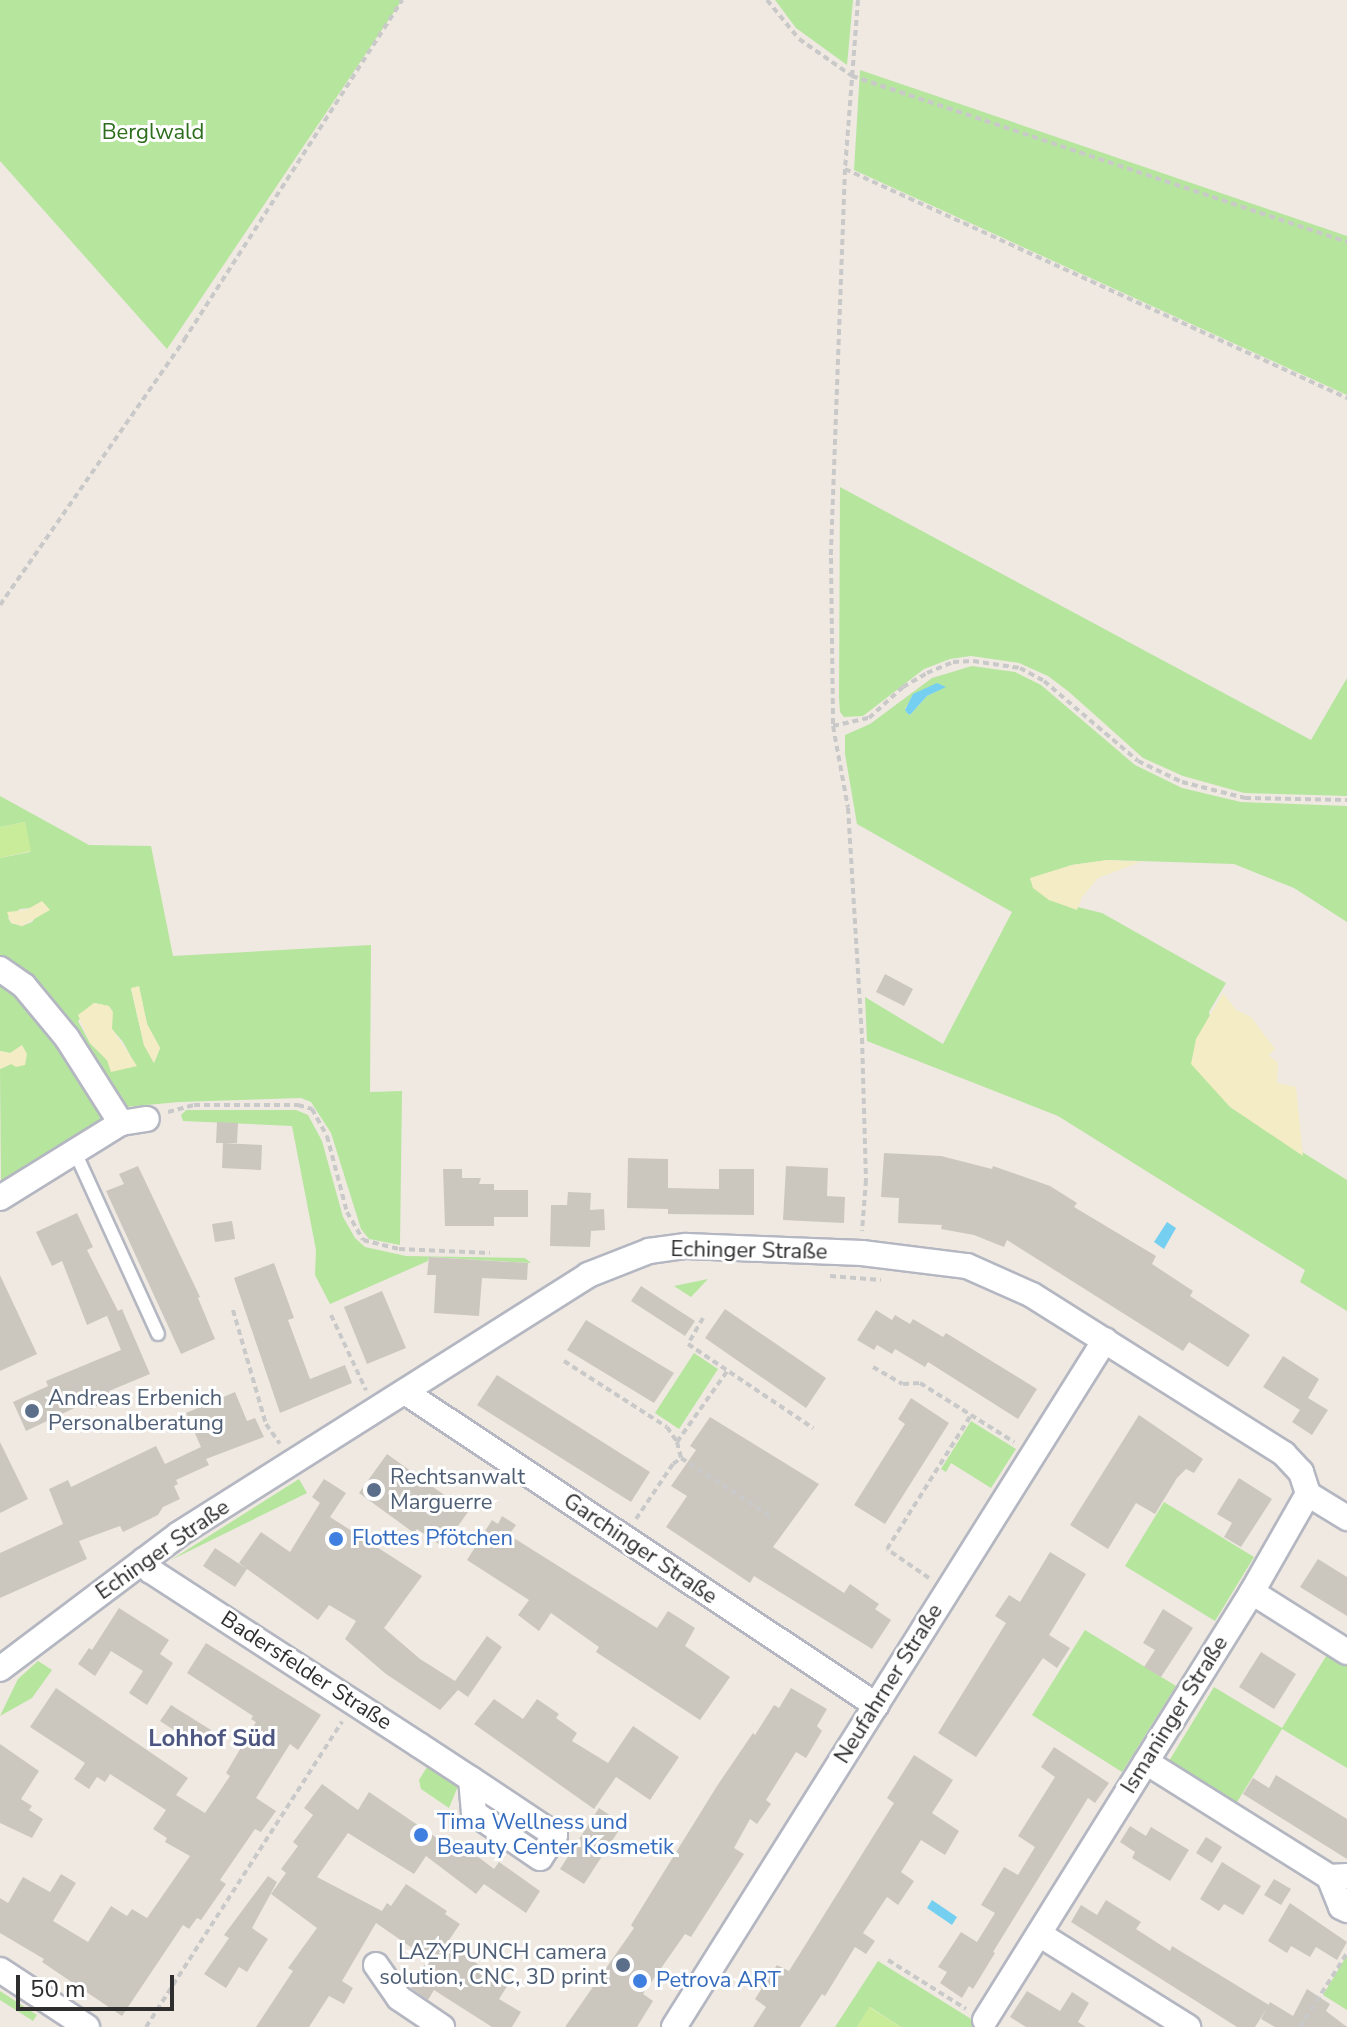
<!DOCTYPE html>
<html>
<head>
<meta charset="utf-8">
<style>
  body { margin:0 }
  #map { position:relative; width:1347px; height:2027px; overflow:hidden; background:#efe9e1; font-family:"Nunito Sans",sans-serif }
  div>[style] { position:absolute }
  .green>* { inset:0; background:#b6e59e }
  .sand>* { inset:0; background:#f3ecc5 }
  .pitch>* { inset:0; background:#c9ec9a }
  .water>* { inset:0; background:#75cff0 }
  .building>* { inset:0; background:#cbc7bf }
  .path>* { height:4px; margin-top:-2px; transform-origin:0; background:repeating-linear-gradient(90deg,#c9c9c9 0 6px,transparent 0 10px) }
  .roads { filter:drop-shadow(2px 0 #b4b7c1) drop-shadow(-2px 0 #b4b7c1) drop-shadow(0 2px #b4b7c1) drop-shadow(0 -2px #b4b7c1) }
  .service>* { height:12px; margin:-6px; padding:0 6px; transform-origin:6px; border-radius:6px; background:#fff }
  .minor>* { height:24px; margin:-12px; padding:0 12px; transform-origin:12px; border-radius:12px; background:#fff }
  .dots>* { width:22px; height:22px; translate:-50% -50%; box-sizing:border-box; border:4px solid #fff; border-radius:50% }
  span { translate:-50% -50%; white-space:nowrap; text-align:center; line-height:1.15; -webkit-text-stroke:6px #fff; paint-order:stroke }
  .park-label { font-size:22px; color:#2c6e1b }
  .street-label { font-size:22px; color:#2e2e2e }
  .service-label { font-size:22px; color:#4e5e75 }
  .left { translate:0 -50%; text-align:left }
  .right { translate:-100% -50%; text-align:right }
  .shop-label { font-size:22px; color:#366cbe }
  .neighbourhood-label { font-size:24px; color:#4d5680; font-weight:700 }
  .scale { position:absolute; left:16px; top:1975px; width:158px; height:36px; box-sizing:border-box; border:4px solid #2e2e2e; border-top:0; padding-left:10px; font-size:24px; line-height:28px; white-space:nowrap; color:#2e2e2e; -webkit-text-stroke:6px #fff; paint-order:stroke }
</style>
</head>
<body>
<div id="map">
  <div class="green">
    <i style="clip-path:polygon(0 0,402px 0,167px 349px,0 161px)"></i>
    <i style="clip-path:polygon(775px 0,853px 0,847px 65px,796px 28px)"></i>
    <i style="clip-path:polygon(860px 70px,1347px 236px,1347px 395px,854px 170px)"></i>
    <i style="clip-path:polygon(840px 487px,1311px 740px,1347px 678px,1347px 796px,1244px 793px,1183px 776px,1143px 758px,1068px 691px,1048px 676px,1019px 663px,971px 656px,950px 659px,924px 669px,863px 716px,844px 717px,840px 712px,839px 698px)"></i>
    <i style="clip-path:polygon(evenodd,972px 666px,1015px 672px,1041px 685px,1135px 765px,1182px 788px,1241px 802px,1347px 806px,1347px 922px,1294px 888px,1234px 864px,1108px 860px,1072px 865px,1030px 879px,1049px 900px,1102px 913px,1226px 983px,1209px 1012px,1230px 1107px,1347px 1180px,1347px 1311px,1300px 1282px,1305px 1270px,1058px 1116px,867px 1041px,865px 997px,943px 1044px,1012px 912px,857px 824px,845px 754px,845px 735px,870px 724px,932px 678px,972px 666px,945px 687px,927px 696px,910px 715px,907px 713px,905px 709px,913px 695px,945px 687px)"></i>
    <i style="clip-path:polygon(evenodd,0 796px,89px 845px,151px 846px,173px 956px,371px 945px,370px 1092px,402px 1091px,400px 1245px,369px 1239px,361px 1229px,331px 1133px,311px 1102px,301px 1098px,179px 1102px,125px 1107px,0 963px,0 858px,30px 852px,25px 822px,0 827px,0 796px,31px 908px,39px 913px,32px 922px,22px 926px,11px 923px,8px 918px,20px 909px,31px 908px,0 796px,139px 987px,147px 1024px,160px 1048px,154px 1063px,144px 1045px,131px 989px,139px 987px,0 796px,94px 1003px,109px 1006px,112px 1029px,123px 1042px,136px 1066px,112px 1071px,107px 1060px,90px 1043px,78px 1021px,94px 1003px)"></i>
    <i style="clip-path:polygon(0 975px,20px 989px,104px 1108px,105px 1120px,1px 1181px,0 1069px,11px 1064px,19px 1048px,10px 1053px,0 1051px)"></i>
    <i style="clip-path:polygon(186px 1110px,296px 1110px,308px 1115px,322px 1141px,343px 1217px,355px 1238px,365px 1247px,406px 1256px,525px 1258px,531px 1263px,429px 1257px,428px 1261px,330px 1304px,315px 1275px,316px 1250px,292px 1126px,183px 1121px,181px 1115px)"></i>
    <i style="clip-path:polygon(708px 1279px,691px 1297px,674px 1286px)"></i>
    <i style="clip-path:polygon(694px 1353px,718px 1369px,679px 1429px,655px 1413px)"></i>
    <i style="clip-path:polygon(971px 1421px,1016px 1449px,991px 1488px,951px 1463px,946px 1472px,941px 1469px)"></i>
    <i style="clip-path:polygon(299px 1479px,307px 1493px,171px 1560px)"></i>
    <i style="clip-path:polygon(1164px 1502px,1254px 1557px,1215px 1621px,1125px 1566px)"></i>
    <i style="clip-path:polygon(1085px 1630px,1176px 1686px,1122px 1772px,1032px 1715px)"></i>
    <i style="clip-path:polygon(1328px 1653px,1347px 1665px,1347px 1768px,1282px 1729px,1234px 1807px,1166px 1766px,1214px 1687px,1282px 1728px)"></i>
    <i style="clip-path:polygon(38px 1661px,52px 1670px,32px 1698px,0 1716px,18px 1679px)"></i>
    <i style="clip-path:polygon(429px 1764px,458px 1786px,449px 1808px,421px 1789px,419px 1780px)"></i>
    <i style="clip-path:polygon(1347px 1955px,1347px 2010px,1323px 1995px)"></i>
    <i style="clip-path:polygon(878px 1961px,984px 2027px,901px 2027px,870px 2007px,857px 2027px,835px 2027px)"></i>
    <i style="clip-path:polygon(0 1991px,37px 2015px,33px 2021px,0 2000px)"></i>
  </div>
  <div class="sand">
    <i style="clip-path:polygon(1108px 860px,1140px 862px,1098px 878px,1082px 897px,1077px 910px,1049px 900px,1033px 888px,1030px 878px,1072px 865px)"></i>
    <i style="clip-path:polygon(42px 901px,50px 910px,22px 926px,11px 923px,7px 912px,26px 910px)"></i>
    <i style="clip-path:polygon(139px 986px,147px 1024px,160px 1048px,154px 1063px,144px 1045px,131px 988px)"></i>
    <i style="clip-path:polygon(1223px 993px,1236px 1010px,1251px 1017px,1275px 1049px,1269px 1055px,1278px 1063px,1277px 1083px,1296px 1087px,1303px 1156px,1230px 1107px,1191px 1064px,1196px 1039px)"></i>
    <i style="clip-path:polygon(94px 1003px,109px 1006px,113px 1012px,112px 1029px,137px 1066px,111px 1072px,107px 1060px,90px 1043px,78px 1015px)"></i>
    <i style="clip-path:polygon(22px 1045px,27px 1054px,25px 1065px,16px 1067px,11px 1064px,0 1069px,0 1051px,10px 1053px)"></i>
  </div>
  <div class="pitch">
    <i style="clip-path:polygon(25px 822px,31px 851px,0 858px,0 827px)"></i>
    <i style="clip-path:polygon(869px 2007px,901px 2027px,857px 2027px)"></i>
  </div>
  <div class="water">
    <i style="clip-path:polygon(937px 683px,946px 687px,927px 696px,910px 715px,907px 713px,905px 710px,913px 694px)"></i>
    <i style="clip-path:polygon(1167px 1222px,1176px 1228px,1164px 1249px,1154px 1242px)"></i>
    <i style="clip-path:polygon(932px 1900px,957px 1917px,952px 1925px,927px 1908px)"></i>
  </div>
  <div class="building">
    <i style="clip-path:polygon(885px 974px,913px 989px,904px 1006px,876px 992px)"></i>
    <i style="clip-path:polygon(217px 1122px,238px 1123px,237px 1143px,216px 1143px)"></i>
    <i style="clip-path:polygon(223px 1143px,262px 1145px,261px 1170px,222px 1168px)"></i>
    <i style="clip-path:polygon(884px 1153px,941px 1156px,992px 1169px,993px 1166px,1050px 1186px,1077px 1203px,1074px 1207px,1156px 1256px,1152px 1264px,1193px 1291px,1190px 1296px,1250px 1335px,1228px 1367px,1189px 1342px,1183px 1351px,1007px 1240px,1004px 1247px,974px 1235px,941px 1229px,942px 1225px,898px 1223px,899px 1198px,881px 1197px)"></i>
    <i style="clip-path:polygon(628px 1158px,668px 1159px,668px 1188px,719px 1189px,719px 1169px,754px 1169px,754px 1215px,668px 1214px,668px 1209px,627px 1208px)"></i>
    <i style="clip-path:polygon(138px 1166px,200px 1297px,198px 1298px,215px 1339px,181px 1354px,106px 1191px,124px 1184px,119px 1174px)"></i>
    <i style="clip-path:polygon(786px 1166px,828px 1168px,827px 1196px,845px 1197px,844px 1223px,783px 1220px)"></i>
    <i style="clip-path:polygon(443px 1169px,462px 1169px,462px 1178px,481px 1178px,479px 1184px,494px 1184px,494px 1190px,528px 1190px,528px 1217px,494px 1217px,494px 1226px,445px 1226px)"></i>
    <i style="clip-path:polygon(568px 1192px,591px 1193px,590px 1210px,604px 1209px,605px 1230px,591px 1231px,590px 1247px,550px 1246px,551px 1205px,567px 1205px)"></i>
    <i style="clip-path:polygon(77px 1213px,93px 1247px,87px 1250px,118px 1311px,122px 1309px,150px 1374px,109px 1391px,112px 1399px,90px 1409px,87px 1402px,26px 1431px,13px 1402px,48px 1386px,46px 1381px,121px 1350px,107px 1316px,111px 1314px,87px 1325px,62px 1261px,52px 1266px,36px 1232px)"></i>
    <i style="clip-path:polygon(232px 1221px,235px 1239px,215px 1242px,212px 1224px)"></i>
    <i style="clip-path:polygon(429px 1257px,528px 1263px,527px 1280px,482px 1278px,479px 1316px,434px 1313px,436px 1275px,427px 1275px)"></i>
    <i style="clip-path:polygon(274px 1263px,294px 1318px,288px 1320px,310px 1379px,345px 1365px,352px 1383px,280px 1413px,234px 1278px)"></i>
    <i style="clip-path:polygon(0 1275px,37px 1354px,0 1371px)"></i>
    <i style="clip-path:polygon(641px 1286px,695px 1321px,685px 1336px,631px 1301px)"></i>
    <i style="clip-path:polygon(382px 1291px,406px 1348px,367px 1364px,344px 1307px)"></i>
    <i style="clip-path:polygon(725px 1309px,826px 1378px,806px 1408px,705px 1338px)"></i>
    <i style="clip-path:polygon(876px 1310px,892px 1320px,895px 1315px,910px 1324px,913px 1319px,943px 1337px,946px 1333px,1037px 1389px,1018px 1419px,928px 1362px,925px 1367px,895px 1349px,892px 1354px,877px 1345px,874px 1350px,857px 1340px)"></i>
    <i style="clip-path:polygon(586px 1320px,674px 1373px,654px 1403px,567px 1350px)"></i>
    <i style="clip-path:polygon(1283px 1356px,1319px 1379px,1308px 1398px,1328px 1410px,1312px 1435px,1292px 1422px,1300px 1410px,1263px 1387px)"></i>
    <i style="clip-path:polygon(497px 1375px,650px 1472px,631px 1502px,477px 1405px)"></i>
    <i style="clip-path:polygon(235px 1392px,247px 1421px,255px 1418px,264px 1437px,206px 1459px,209px 1465px,176px 1480px,178px 1484px,174px 1486px,180px 1499px,163px 1507px,158px 1515px,123px 1532px,120px 1526px,79px 1541px,87px 1559px,0 1598px,0 1553px,63px 1524px,49px 1489px,68px 1480px,71px 1487px,156px 1446px,165px 1464px,201px 1447px,186px 1413px)"></i>
    <i style="clip-path:polygon(911px 1398px,949px 1423px,885px 1524px,854px 1505px,905px 1424px,898px 1419px)"></i>
    <i style="clip-path:polygon(1139px 1415px,1203px 1459px,1194px 1473px,1186px 1469px,1177px 1478px,1155px 1514px,1136px 1503px,1108px 1549px,1070px 1525px)"></i>
    <i style="clip-path:polygon(710px 1417px,819px 1484px,773px 1547px,844px 1593px,850px 1584px,879px 1604px,875px 1609px,891px 1620px,872px 1649px,754px 1576px,750px 1583px,666px 1527px,687px 1496px,671px 1486px,696px 1450px,690px 1446px)"></i>
    <i style="clip-path:polygon(0 1442px,28px 1499px,0 1513px)"></i>
    <i style="clip-path:polygon(387px 1454px,468px 1512px,443px 1547px,417px 1529px,414px 1533px,359px 1493px)"></i>
    <i style="clip-path:polygon(1239px 1478px,1272px 1499px,1241px 1547px,1224px 1537px,1232px 1523px,1217px 1514px)"></i>
    <i style="clip-path:polygon(324px 1479px,346px 1493px,330px 1517px,422px 1576px,384px 1628px,420px 1659px,455px 1681px,487px 1636px,502px 1647px,468px 1697px,458px 1690px,440px 1710px,386px 1674px,345px 1639px,356px 1621px,329px 1605px,318px 1620px,247px 1569px,235px 1587px,203px 1566px,215px 1548px,247px 1569px,239px 1563px,261px 1532px,290px 1552px,320px 1503px,312px 1497px)"></i>
    <i style="clip-path:polygon(502px 1516px,516px 1525px,509px 1535px,657px 1628px,668px 1611px,695px 1628px,685px 1646px,730px 1677px,700px 1720px,596px 1652px,599px 1647px,551px 1613px,539px 1631px,518px 1615px,529px 1600px,467px 1560px,492px 1520px,498px 1524px)"></i>
    <i style="clip-path:polygon(1050px 1552px,1086px 1574px,1049px 1635px,1070px 1648px,1057px 1668px,1043px 1658px,976px 1757px,938px 1733px,1006px 1623px,995px 1616px,1009px 1595px,1020px 1602px)"></i>
    <i style="clip-path:polygon(1318px 1559px,1347px 1577px,1347px 1616px,1300px 1587px)"></i>
    <i style="clip-path:polygon(119px 1608px,169px 1640px,160px 1654px,173px 1663px,147px 1705px,129px 1693px,143px 1671px,111px 1651px,95px 1676px,78px 1664px,89px 1648px,92px 1650px)"></i>
    <i style="clip-path:polygon(1163px 1609px,1193px 1628px,1161px 1677px,1144px 1667px,1155px 1650px,1143px 1643px)"></i>
    <i style="clip-path:polygon(206px 1643px,321px 1715px,298px 1750px,290px 1744px,256px 1798px,276px 1811px,261px 1832px,255px 1829px,220px 1880px,226px 1884px,201px 1920px,197px 1918px,189px 1929px,183px 1925px,122px 2016px,42px 1962px,44px 1959px,0 1933px,0 1898px,8px 1903px,23px 1877px,50px 1892px,61px 1874px,76px 1883px,53px 1921px,88px 1942px,111px 1906px,127px 1916px,132px 1909px,147px 1918px,190px 1856px,165px 1842px,167px 1838px,153px 1829px,166px 1810px,110px 1774px,105px 1782px,97px 1777px,89px 1789px,74px 1779px,85px 1763px,30px 1727px,56px 1688px,188px 1778px,176px 1795px,205px 1813px,230px 1776px,226px 1773px,256px 1722px,251px 1719px,253px 1716px,187px 1673px)"></i>
    <i style="clip-path:polygon(1261px 1652px,1296px 1674px,1274px 1709px,1239px 1687px)"></i>
    <i style="clip-path:polygon(791px 1688px,827px 1709px,817px 1726px,822px 1731px,806px 1758px,796px 1752px,766px 1800px,771px 1804px,757px 1824px,750px 1819px,734px 1848px,744px 1854px,691px 1937px,685px 1934px,643px 1994px,653px 2001px,637px 2027px,565px 2027px,634px 1928px,631px 1925px,717px 1786px,753px 1733px,755px 1735px,774px 1705px,779px 1708px)"></i>
    <i style="clip-path:polygon(494px 1699px,523px 1719px,537px 1699px,559px 1714px,556px 1718px,577px 1733px,572px 1741px,608px 1763px,633px 1726px,679px 1757px,650px 1800px,616px 1777px,594px 1809px,474px 1724px)"></i>
    <i style="clip-path:polygon(171px 1705px,211px 1730px,200px 1747px,160px 1721px)"></i>
    <i style="clip-path:polygon(0 1744px,39px 1771px,21px 1799px,32px 1806px,29px 1810px,43px 1819px,32px 1838px,0 1823px)"></i>
    <i style="clip-path:polygon(1054px 1747px,1109px 1783px,1095px 1803px,1088px 1798px,993px 1952px,995px 1953px,973px 1989px,969px 1986px,962px 1998px,940px 1983px,947px 1972px,938px 1967px,961px 1932px,977px 1942px,995px 1913px,981px 1905px,1004px 1867px,1018px 1875px,1035px 1847px,1018px 1836px,1055px 1777px,1041px 1767px)"></i>
    <i style="clip-path:polygon(914px 1755px,953px 1780px,932px 1813px,959px 1831px,945px 1855px,921px 1840px,901px 1872px,914px 1881px,898px 1905px,887px 1897px,863px 1933px,875px 1941px,866px 1954px,855px 1947px,825px 1996px,822px 1994px,800px 2027px,753px 2027px,766px 2007px,755px 1999px,777px 1965px,789px 1971px,894px 1803px,887px 1798px)"></i>
    <i style="clip-path:polygon(1276px 1775px,1347px 1819px,1347px 1859px,1243px 1794px,1253px 1778px,1269px 1788px)"></i>
    <i style="clip-path:polygon(322px 1784px,358px 1810px,369px 1792px,459px 1853px,462px 1849px,473px 1853px,494px 1869px,499px 1862px,540px 1891px,526px 1913px,484px 1884px,476px 1894px,426px 1856px,414px 1874px,348px 1833px,317px 1877px,382px 1911px,387px 1903px,391px 1906px,406px 1884px,447px 1911px,445px 1914px,460px 1924px,447px 1943px,508px 1985px,499px 1999px,521px 2012px,512px 2027px,492px 2027px,434px 1990px,428px 2000px,411px 1988px,428px 1959px,376px 1923px,342px 1981px,353px 1988px,344px 2004px,329px 1996px,309px 2027px,256px 2027px,293px 1971px,288px 1968px,317px 1928px,271px 1894px,286px 1873px,281px 1869px,298px 1846px,293px 1842px,313px 1815px,304px 1808px)"></i>
    <i style="clip-path:polygon(599px 1808px,623px 1824px,584px 1884px,560px 1869px)"></i>
    <i style="clip-path:polygon(1130px 1826px,1146px 1836px,1151px 1827px,1189px 1850px,1170px 1881px,1132px 1858px,1135px 1852px,1120px 1842px)"></i>
    <i style="clip-path:polygon(1206px 1837px,1222px 1847px,1212px 1863px,1196px 1853px)"></i>
    <i style="clip-path:polygon(1222px 1862px,1261px 1886px,1243px 1915px,1224px 1904px,1219px 1911px,1200px 1899px)"></i>
    <i style="clip-path:polygon(268px 1876px,277px 1882px,252px 1928px,268px 1939px,247px 1972px,239px 1967px,226px 1988px,204px 1974px,229px 1938px,224px 1935px)"></i>
    <i style="clip-path:polygon(1274px 1879px,1291px 1889px,1281px 1905px,1264px 1895px)"></i>
    <i style="clip-path:polygon(1106px 1900px,1141px 1922px,1136px 1929px,1170px 1951px,1172px 1946px,1269px 2005px,1255px 2027px,1237px 2027px,1071px 1922px,1081px 1905px,1097px 1915px)"></i>
    <i style="clip-path:polygon(1290px 1903px,1347px 1942px,1337px 1960px,1316px 1947px,1310px 1957px,1291px 1946px,1287px 1953px,1268px 1941px)"></i>
    <i style="clip-path:polygon(1307px 1989px,1330px 2004px,1326px 2011px,1347px 2027px,1275px 2027px,1261px 2019px,1270px 2002px,1293px 2016px)"></i>
    <i style="clip-path:polygon(1027px 1991px,1060px 2011px,1072px 1992px,1089px 2003px,1078px 2022px,1086px 2027px,1026px 2027px,1010px 2017px)"></i>
  </div>
  <div class="path">
    <i style="left:767px;top:0;width:50px;rotate:50.6deg"></i>
    <i style="left:799px;top:39px;width:65px;rotate:34.9deg"></i>
    <i style="left:852px;top:76px;width:522px;rotate:18.54deg"></i>
    <i style="left:858px;top:0;width:169px;rotate:94.4deg"></i>
    <i style="left:845px;top:169px;width:389px;rotate:92.1deg"></i>
    <i style="left:831px;top:558px;width:168px;rotate:89.3deg"></i>
    <i style="left:833px;top:726px;width:83px;rotate:79.6deg"></i>
    <i style="left:848px;top:808px;width:230px;rotate:86.5deg"></i>
    <i style="left:862px;top:1038px;width:142px;rotate:88.4deg"></i>
    <i style="left:866px;top:1180px;width:51px;rotate:94.5deg"></i>
    <i style="left:845px;top:169px;width:552px;rotate:24.52deg"></i>
    <i style="left:0;top:605px;width:323px;rotate:-55.2deg"></i>
    <i style="left:184px;top:340px;width:404px;rotate:-57.3deg"></i>
    <i style="left:833px;top:726px;width:37px;rotate:-13deg"></i>
    <i style="left:869px;top:718px;width:46px;rotate:-42.4deg"></i>
    <i style="left:903px;top:687px;width:28px;rotate:-30deg"></i>
    <i style="left:927px;top:673px;width:28px;rotate:-23deg"></i>
    <i style="left:953px;top:662px;width:20px;rotate:-3deg"></i>
    <i style="left:973px;top:661px;width:48px;rotate:8.5deg"></i>
    <i style="left:1020px;top:668px;width:27px;rotate:28deg"></i>
    <i style="left:1044px;top:681px;width:123px;rotate:40.4deg"></i>
    <i style="left:1138px;top:761px;width:49px;rotate:25.5deg"></i>
    <i style="left:1182px;top:782px;width:65px;rotate:14.3deg"></i>
    <i style="left:1245px;top:798px;width:102px;rotate:1.1deg"></i>
    <i style="left:168px;top:1112px;width:27px;rotate:-15deg"></i>
    <i style="left:194px;top:1105px;width:104px"></i>
    <i style="left:298px;top:1105px;width:15px;rotate:16deg"></i>
    <i style="left:312px;top:1109px;width:31px;rotate:61deg"></i>
    <i style="left:327px;top:1136px;width:79px;rotate:75.3deg"></i>
    <i style="left:347px;top:1212px;width:32px;rotate:60deg"></i>
    <i style="left:363px;top:1240px;width:37px;rotate:14deg"></i>
    <i style="left:399px;top:1249px;width:91px;rotate:2.5deg"></i>
    <i style="left:830px;top:1276px;width:51px;rotate:4.5deg"></i>
    <i style="left:233px;top:1310px;width:119px;rotate:73.9deg"></i>
    <i style="left:266px;top:1424px;width:24px;rotate:55deg"></i>
    <i style="left:331px;top:1315px;width:83px;rotate:65deg"></i>
    <i style="left:703px;top:1318px;width:30px;rotate:120deg"></i>
    <i style="left:688px;top:1344px;width:151px;rotate:33.9deg"></i>
    <i style="left:564px;top:1361px;width:122px;rotate:32.7deg"></i>
    <i style="left:667px;top:1427px;width:18px;rotate:56deg"></i>
    <i style="left:677px;top:1442px;width:16px;rotate:76deg"></i>
    <i style="left:681px;top:1458px;width:110px;rotate:33.1deg"></i>
    <i style="left:873px;top:1367px;width:34px;rotate:30deg"></i>
    <i style="left:903px;top:1384px;width:17px;rotate:-3deg"></i>
    <i style="left:920px;top:1383px;width:111px;rotate:32.1deg"></i>
    <i style="left:677px;top:1442px;width:88px;rotate:-54.7deg"></i>
    <i style="left:636px;top:1519px;width:66px;rotate:-56.1deg"></i>
    <i style="left:673px;top:1464px;width:9px;rotate:-36deg"></i>
    <i style="left:929px;top:1578px;width:51px;rotate:-145.4deg"></i>
    <i style="left:887px;top:1549px;width:158px;rotate:-57.9deg"></i>
    <i style="left:888px;top:1960px;width:92px;rotate:32.1deg"></i>
    <i style="left:146px;top:2027px;width:363px;rotate:-57.3deg"></i>
    <i style="left:1300px;top:2027px;width:88px;rotate:-57.6deg"></i>
  </div>
  <div class="roads">
    <div class="service">
      <i style="left:75px;top:1152px;width:200px;rotate:65.5deg"></i>
    </div>
    <div class="minor">
      <i style="left:0;top:969px;width:29px;rotate:35deg"></i>
      <i style="left:24px;top:986px;width:67px;rotate:50.4deg"></i>
      <i style="left:67px;top:1038px;width:101px;rotate:57.6deg"></i>
      <i style="left:0;top:1198px;width:142px;rotate:-31.8deg"></i>
      <i style="left:121px;top:1123px;width:26px;rotate:-9deg"></i>
      <i style="left:405px;top:1392px;width:566px;rotate:33.61deg"></i>
      <i style="left:144px;top:1560px;width:13px;rotate:58deg"></i>
      <i style="left:151px;top:1571px;width:320px;rotate:33deg"></i>
      <i style="left:419px;top:1745px;width:62px;rotate:33.2deg"></i>
      <i style="left:471px;top:1779px;width:101px;rotate:33.7deg"></i>
      <i style="left:555px;top:1835px;width:27px;rotate:123deg"></i>
      <i style="left:540px;top:1858px;width:80px;rotate:-145.7deg"></i>
      <i style="left:474px;top:1813px;width:34px;rotate:-95deg"></i>
      <i style="left:1252px;top:1592px;width:112px;rotate:32.3deg"></i>
      <i style="left:0;top:1669px;width:224px;rotate:-37deg"></i>
      <i style="left:179px;top:1534px;width:484px;rotate:-32.3deg"></i>
      <i style="left:588px;top:1275px;width:66px;rotate:-21.5deg"></i>
      <i style="left:649px;top:1251px;width:37px;rotate:-8deg"></i>
      <i style="left:686px;top:1246px;width:176px;rotate:2.3deg"></i>
      <i style="left:862px;top:1253px;width:106px;rotate:7.1deg"></i>
      <i style="left:967px;top:1266px;width:71px;rotate:24deg"></i>
      <i style="left:1032px;top:1295px;width:298px;rotate:32.2deg"></i>
      <i style="left:1284px;top:1454px;width:25px;rotate:47deg"></i>
      <i style="left:1301px;top:1472px;width:23px;rotate:72deg"></i>
      <i style="left:1308px;top:1494px;width:46px;rotate:31.6deg"></i>
      <i style="left:1146px;top:1762px;width:216px;rotate:32.1deg"></i>
      <i style="left:1329px;top:1877px;width:18px;rotate:-3deg"></i>
      <i style="left:1329px;top:1877px;width:32px;rotate:68deg"></i>
      <i style="left:1341px;top:1907px;width:7px;rotate:27deg"></i>
      <i style="left:1039px;top:1934px;width:176px;rotate:32deg"></i>
      <i style="left:376px;top:1965px;width:40px;rotate:55.1deg"></i>
      <i style="left:399px;top:1998px;width:52px;rotate:34deg"></i>
      <i style="left:0;top:1970px;width:104px;rotate:33.2deg"></i>
      <i style="left:985px;top:2020px;width:504px;rotate:-58.04deg"></i>
      <i style="left:1252px;top:1592px;width:113px;rotate:-60.3deg"></i>
      <i style="left:674px;top:2027px;width:811px;rotate:-57.9deg"></i>
    </div>
  </div>
  <div class="dots">
    <i style="left:32px;top:1411px;background:#5c6f8a"></i>
    <i style="left:374px;top:1490px;background:#5c6f8a"></i>
    <i style="left:336px;top:1539px;background:#3f7fe0"></i>
    <i style="left:421px;top:1835px;background:#3f7fe0"></i>
    <i style="left:623px;top:1965px;background:#5c6f8a"></i>
    <i style="left:640px;top:1981px;background:#3f7fe0"></i>
  </div>
  <div class="park-label">
    <span style="left:153px;top:133px">Berglwald</span>
  </div>
  <div class="street-label">
    <span style="left:749px;top:1251px;rotate:1deg">Echinger Straße</span>
    <span style="left:640px;top:1549px;rotate:34deg">Garchinger Straße</span>
    <span style="left:163px;top:1550px;rotate:-35deg">Echinger Straße</span>
    <span style="left:306px;top:1671px;rotate:33deg">Badersfelder Straße</span>
    <span style="left:889px;top:1684px;rotate:-58deg">Neufahrner Straße</span>
    <span style="left:1175px;top:1715px;rotate:-58deg">Ismaninger Straße</span>
  </div>
  <div class="service-label">
    <span class="left" style="left:48px;top:1411px">Andreas Erbenich<br>Personalberatung</span>
    <span class="left" style="left:390px;top:1490px">Rechtsanwalt<br>Marguerre</span>
    <span class="right" style="left:607px;top:1965px">LAZYPUNCH camera<br>solution, CNC, 3D print</span>
  </div>
  <div class="shop-label">
    <span class="left" style="left:352px;top:1539px">Flottes Pfötchen</span>
    <span class="left" style="left:437px;top:1835px">Tima Wellness und<br>Beauty Center Kosmetik</span>
    <span class="left" style="left:656px;top:1981px">Petrova ART</span>
  </div>
  <div class="neighbourhood-label">
    <span style="left:212px;top:1739px">Lohhof Süd</span>
  </div>
  <div class="scale">50 m</div>
</div>
</body>
</html>
